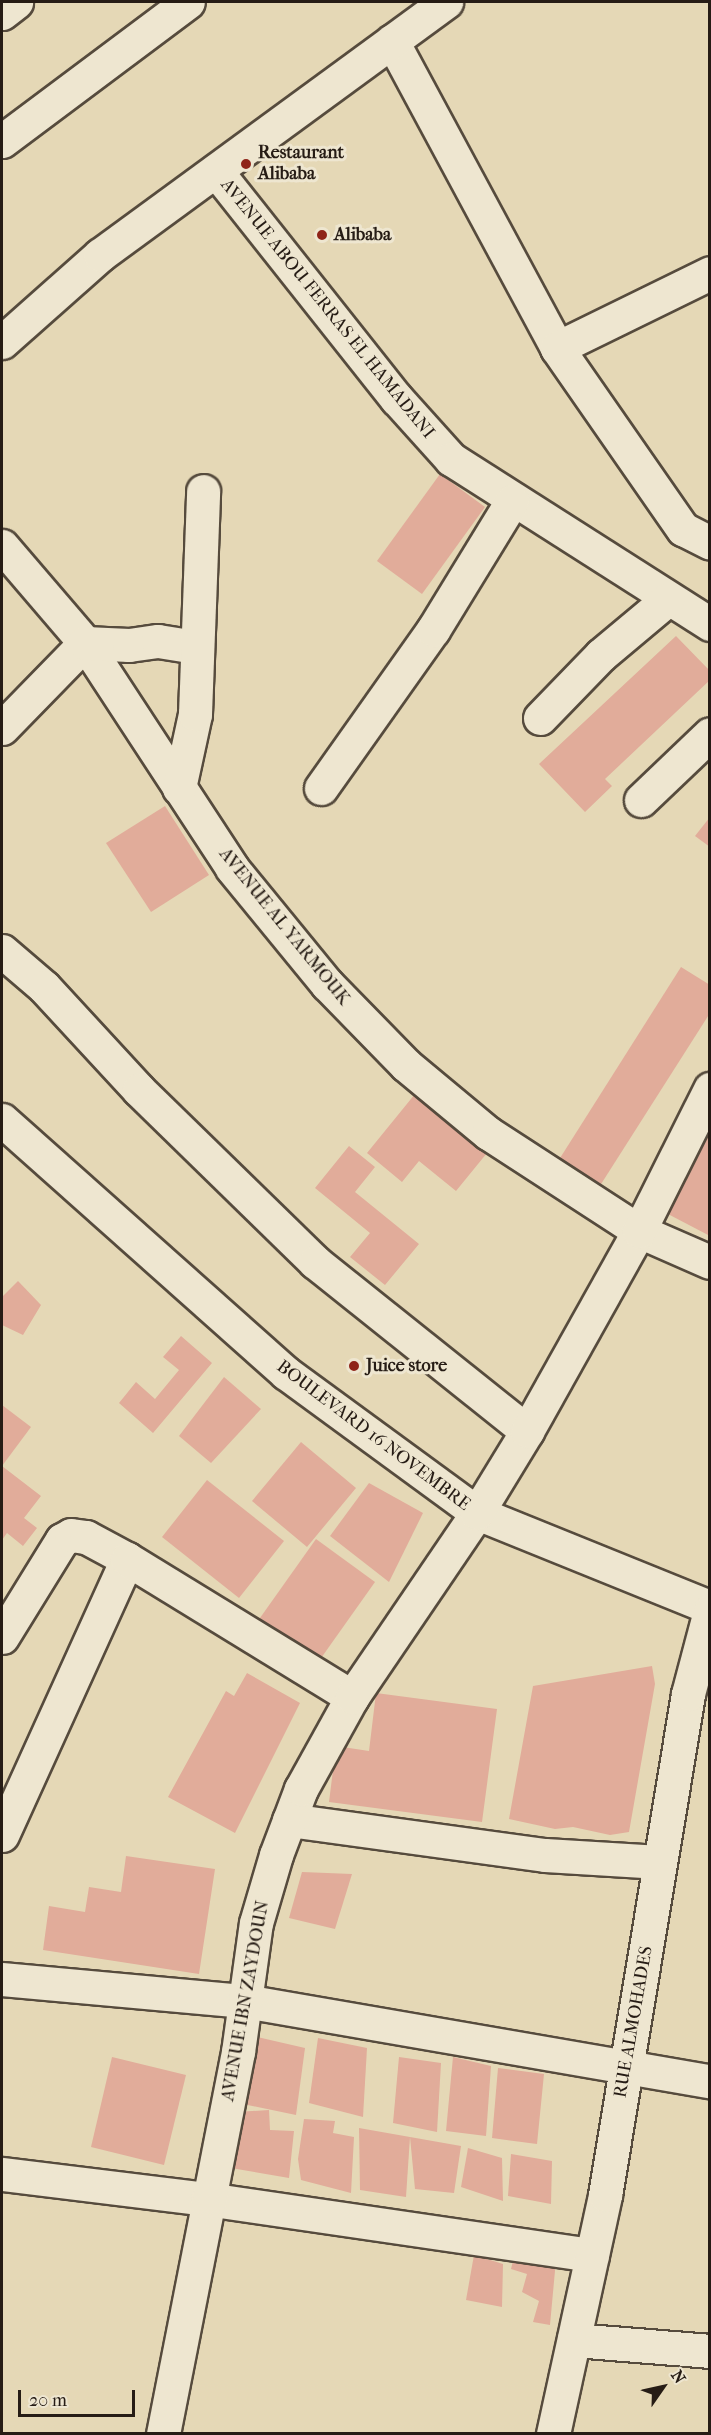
<!DOCTYPE html>
<html>
<head>
<meta charset="utf-8">
<style>
  body { margin:0 }
  #map { position:relative; width:711px; height:2435px; overflow:hidden; background:#e5d8b6; font-family:"IM FELL French Canon",serif }
  div>[style] { position:absolute }
  .building>* { inset:0; background:#e1ac9a }
  .roads { filter:drop-shadow(2px 0 #564b3d) drop-shadow(-2px 0 #564b3d) drop-shadow(0 2px #564b3d) drop-shadow(0 -2px #564b3d) }
  .minor>* { height:33px; margin:-16.5px; padding:0 16.5px; transform-origin:16.5px; border-radius:16.5px; background:#eee6d0 }
  .dots>* { width:16px; height:16px; translate:-50% -50%; box-sizing:border-box; border:3px solid #eee6d0; border-radius:50% }
  span { translate:-50% -50%; white-space:nowrap; text-align:center; line-height:1.15; -webkit-text-stroke:6px #eee6d0; paint-order:stroke }
  .poi-label { font-size:18px; color:#261c15; font-weight:700 }
  .left { translate:0 -50%; text-align:left }
  .street-label { font-size:18px; color:#261c15 }
  .frame { position:absolute; inset:0; border:3px solid #261c15; pointer-events:none }
  .north { position:absolute; left:633px; top:2357px; width:60px; height:60px; -webkit-text-stroke:4px #eee6d0; paint-order:stroke; rotate:56deg; font-size:16px; font-weight:700; line-height:24px; text-align:center; color:#261c15 }
  .north::after { content:''; display:block; margin:auto; width:21px; height:27px; background:#261c15; clip-path:polygon(50% 0,100% 100%,50% 72%,0 100%) }
  .scale { position:absolute; left:18px; top:2390px; width:117px; height:27px; box-sizing:border-box; border:3px solid #261c15; border-top:0; padding-left:8px; font-size:18px; line-height:21px; white-space:nowrap; color:#261c15; -webkit-text-stroke:4px #eee6d0; paint-order:stroke }
</style>
</head>
<body>
<div id="map">
  <div class="building">
    <i style="clip-path:polygon(440px 474px,485px 507px,422px 594px,377px 561px)"></i>
    <i style="clip-path:polygon(676px 636px,710px 671px,710px 680px,605px 779px,612px 786px,585px 812px,539px 764px)"></i>
    <i style="clip-path:polygon(165px 806px,209px 875px,151px 912px,106px 843px)"></i>
    <i style="clip-path:polygon(710px 817px,710px 847px,695px 836px)"></i>
    <i style="clip-path:polygon(681px 967px,710px 985px,710px 1013px,596px 1192px,555px 1166px)"></i>
    <i style="clip-path:polygon(415px 1094px,487px 1153px,456px 1191px,419px 1161px,402px 1182px,367px 1153px)"></i>
    <i style="clip-path:polygon(710px 1130px,710px 1236px,666px 1213px)"></i>
    <i style="clip-path:polygon(349px 1146px,375px 1167px,355px 1192px,419px 1244px,385px 1285px,350px 1257px,370px 1233px,315px 1188px)"></i>
    <i style="clip-path:polygon(18px 1281px,41px 1305px,23px 1335px,2px 1325px,2px 1297px)"></i>
    <i style="clip-path:polygon(181px 1336px,212px 1363px,153px 1433px,119px 1403px,136px 1382px,155px 1399px,179px 1370px,163px 1357px)"></i>
    <i style="clip-path:polygon(224px 1377px,261px 1409px,211px 1463px,179px 1436px)"></i>
    <i style="clip-path:polygon(2px 1405px,31px 1427px,2px 1466px)"></i>
    <i style="clip-path:polygon(301px 1442px,356px 1488px,307px 1547px,252px 1501px)"></i>
    <i style="clip-path:polygon(2px 1466px,41px 1496px,24px 1518px,37px 1528px,23px 1546px,7px 1533px,2px 1540px)"></i>
    <i style="clip-path:polygon(207px 1480px,284px 1541px,239px 1598px,162px 1537px)"></i>
    <i style="clip-path:polygon(369px 1483px,423px 1513px,389px 1582px,330px 1536px)"></i>
    <i style="clip-path:polygon(316px 1539px,375px 1582px,314px 1668px,255px 1625px)"></i>
    <i style="clip-path:polygon(652px 1666px,655px 1684px,629px 1832px,610px 1835px,573px 1827px,555px 1829px,509px 1819px,533px 1686px)"></i>
    <i style="clip-path:polygon(247px 1673px,300px 1703px,235px 1833px,168px 1797px,226px 1691px,234px 1696px)"></i>
    <i style="clip-path:polygon(376px 1693px,497px 1709px,482px 1822px,329px 1802px,336px 1746px,369px 1751px)"></i>
    <i style="clip-path:polygon(126px 1856px,215px 1869px,199px 1974px,43px 1950px,49px 1906px,85px 1912px,89px 1887px,121px 1892px)"></i>
    <i style="clip-path:polygon(302px 1872px,352px 1874px,335px 1929px,289px 1918px)"></i>
    <i style="clip-path:polygon(249px 2035px,305px 2048px,296px 2115px,238px 2103px)"></i>
    <i style="clip-path:polygon(318px 2038px,367px 2048px,363px 2117px,309px 2103px)"></i>
    <i style="clip-path:polygon(112px 2057px,186px 2075px,164px 2165px,91px 2147px)"></i>
    <i style="clip-path:polygon(399px 2057px,441px 2063px,437px 2132px,393px 2123px)"></i>
    <i style="clip-path:polygon(453px 2057px,491px 2066px,486px 2136px,446px 2131px)"></i>
    <i style="clip-path:polygon(498px 2068px,544px 2074px,537px 2144px,492px 2138px)"></i>
    <i style="clip-path:polygon(269px 2110px,270px 2130px,294px 2131px,289px 2178px,225px 2167px,236px 2112px)"></i>
    <i style="clip-path:polygon(304px 2119px,335px 2121px,333px 2133px,354px 2137px,351px 2193px,301px 2180px,298px 2159px)"></i>
    <i style="clip-path:polygon(359px 2128px,410px 2137px,406px 2197px,360px 2190px)"></i>
    <i style="clip-path:polygon(410px 2137px,461px 2146px,454px 2193px,415px 2189px)"></i>
    <i style="clip-path:polygon(468px 2148px,502px 2158px,503px 2201px,461px 2187px)"></i>
    <i style="clip-path:polygon(511px 2154px,552px 2161px,551px 2204px,508px 2196px)"></i>
    <i style="clip-path:polygon(515px 2253px,556px 2260px,550px 2325px,533px 2322px,539px 2301px,522px 2292px,527px 2274px,511px 2269px)"></i>
    <i style="clip-path:polygon(474px 2255px,503px 2264px,502px 2307px,466px 2300px)"></i>
  </div>
  <div class="roads">
    <div class="minor">
      <i style="left:2px;top:13px;width:18px;rotate:-38deg"></i>
      <i style="left:392px;top:41px;width:349px;rotate:61.7deg"></i>
      <i style="left:557px;top:348px;width:221px;rotate:55.2deg"></i>
      <i style="left:683px;top:529px;width:30px;rotate:27deg"></i>
      <i style="left:2px;top:141px;width:232px;rotate:-36.8deg"></i>
      <i style="left:216px;top:171px;width:291px;rotate:51.6deg"></i>
      <i style="left:397px;top:399px;width:81px;rotate:48deg"></i>
      <i style="left:451px;top:459px;width:307px;rotate:32.5deg"></i>
      <i style="left:2px;top:342px;width:131px;rotate:-41.6deg"></i>
      <i style="left:100px;top:255px;width:429px;rotate:-36.2deg"></i>
      <i style="left:557px;top:348px;width:170px;rotate:-26.1deg"></i>
      <i style="left:2px;top:546px;width:128px;rotate:49.4deg"></i>
      <i style="left:85px;top:643px;width:269px;rotate:56.8deg"></i>
      <i style="left:232px;top:868px;width:150px;rotate:50.7deg"></i>
      <i style="left:327px;top:984px;width:113px;rotate:45.7deg"></i>
      <i style="left:406px;top:1065px;width:107px;rotate:39.7deg"></i>
      <i style="left:488px;top:1133px;width:180px;rotate:33deg"></i>
      <i style="left:639px;top:1231px;width:77px;rotate:23.6deg"></i>
      <i style="left:540px;top:718px;width:88px;rotate:-45.9deg"></i>
      <i style="left:601px;top:655px;width:87px;rotate:-39.9deg"></i>
      <i style="left:2px;top:728px;width:119px;rotate:-45.7deg"></i>
      <i style="left:85px;top:643px;width:44px;rotate:2.6deg"></i>
      <i style="left:129px;top:645px;width:29px;rotate:-8deg"></i>
      <i style="left:158px;top:641px;width:38px;rotate:9deg"></i>
      <i style="left:179px;top:788px;width:76px;rotate:-77.8deg"></i>
      <i style="left:195px;top:714px;width:223px;rotate:-87.9deg"></i>
      <i style="left:321px;top:788px;width:194px;rotate:-54.7deg"></i>
      <i style="left:433px;top:630px;width:151px;rotate:-58.5deg"></i>
      <i style="left:641px;top:800px;width:95px;rotate:-43.7deg"></i>
      <i style="left:2px;top:951px;width:55px;rotate:40.6deg"></i>
      <i style="left:44px;top:987px;width:140px;rotate:47.3deg"></i>
      <i style="left:139px;top:1090px;width:246px;rotate:44.3deg"></i>
      <i style="left:315px;top:1262px;width:271px;rotate:38.6deg"></i>
      <i style="left:2px;top:1120px;width:380px;rotate:41.7deg"></i>
      <i style="left:286px;top:1373px;width:237px;rotate:36.2deg"></i>
      <i style="left:477px;top:1513px;width:251px;rotate:22deg"></i>
      <i style="left:2px;top:1637px;width:114px;rotate:-58.3deg"></i>
      <i style="left:62px;top:1540px;width:10px;rotate:-29deg"></i>
      <i style="left:71px;top:1535px;width:15px;rotate:8deg"></i>
      <i style="left:86px;top:1537px;width:47px;rotate:28.2deg"></i>
      <i style="left:289px;top:1820px;width:258px;rotate:7.8deg"></i>
      <i style="left:545px;top:1855px;width:115px;rotate:3.5deg"></i>
      <i style="left:2px;top:1835px;width:303px;rotate:-65.6deg"></i>
      <i style="left:127px;top:1559px;width:264px;rotate:31.5deg"></i>
      <i style="left:2px;top:1979px;width:244px;rotate:5.2deg"></i>
      <i style="left:245px;top:2001px;width:472px;rotate:9.8deg"></i>
      <i style="left:2px;top:2174px;width:207px;rotate:7deg"></i>
      <i style="left:207px;top:2199px;width:389px;rotate:8.3deg"></i>
      <i style="left:574px;top:2340px;width:136px;rotate:4.6deg"></i>
      <i style="left:163px;top:2434px;width:389px;rotate:-78.9deg"></i>
      <i style="left:238px;top:2052px;width:130px;rotate:-82.1deg"></i>
      <i style="left:256px;top:1923px;width:71px;rotate:-73.6deg"></i>
      <i style="left:276px;top:1855px;width:71px;rotate:-69.3deg"></i>
      <i style="left:301px;top:1789px;width:105px;rotate:-61deg"></i>
      <i style="left:352px;top:1697px;width:222px;rotate:-55.8deg"></i>
      <i style="left:477px;top:1513px;width:96px;rotate:-58.6deg"></i>
      <i style="left:527px;top:1431px;width:229px;rotate:-60.8deg"></i>
      <i style="left:639px;top:1231px;width:159px;rotate:-63.4deg"></i>
      <i style="left:553px;top:2434px;width:245px;rotate:-77.7deg"></i>
      <i style="left:605px;top:2195px;width:508px;rotate:-80.59deg"></i>
      <i style="left:688px;top:1694px;width:86px;rotate:-75.2deg"></i>
    </div>
  </div>
  <div class="dots">
    <i style="left:246px;top:164px;background:#8f2418"></i>
    <i style="left:322px;top:235px;background:#8f2418"></i>
    <i style="left:354px;top:1366px;background:#8f2418"></i>
  </div>
  <div class="poi-label">
    <span class="left" style="left:258px;top:164px">Restaurant<br>Alibaba</span>
    <span class="left" style="left:334px;top:235px">Alibaba</span>
    <span class="left" style="left:366px;top:1366px">Juice store</span>
  </div>
  <div class="street-label">
    <span style="left:327px;top:309px;rotate:51deg">AVENUE ABOU FERRAS EL HAMADANI</span>
    <span style="left:284px;top:927px;rotate:51deg">AVENUE AL YARMOUK</span>
    <span style="left:373px;top:1436px;rotate:37deg">BOULEVARD 16 NOVEMBRE</span>
    <span style="left:246px;top:2001px;rotate:-80deg">AVENUE IBN ZAYDOUN</span>
    <span style="left:634px;top:2022px;rotate:-80deg">RUE ALMOHADES</span>
  </div>
  <div class="frame"></div>
  <div class="north">N</div>
  <div class="scale">20 m</div>
</div>
</body>
</html>
